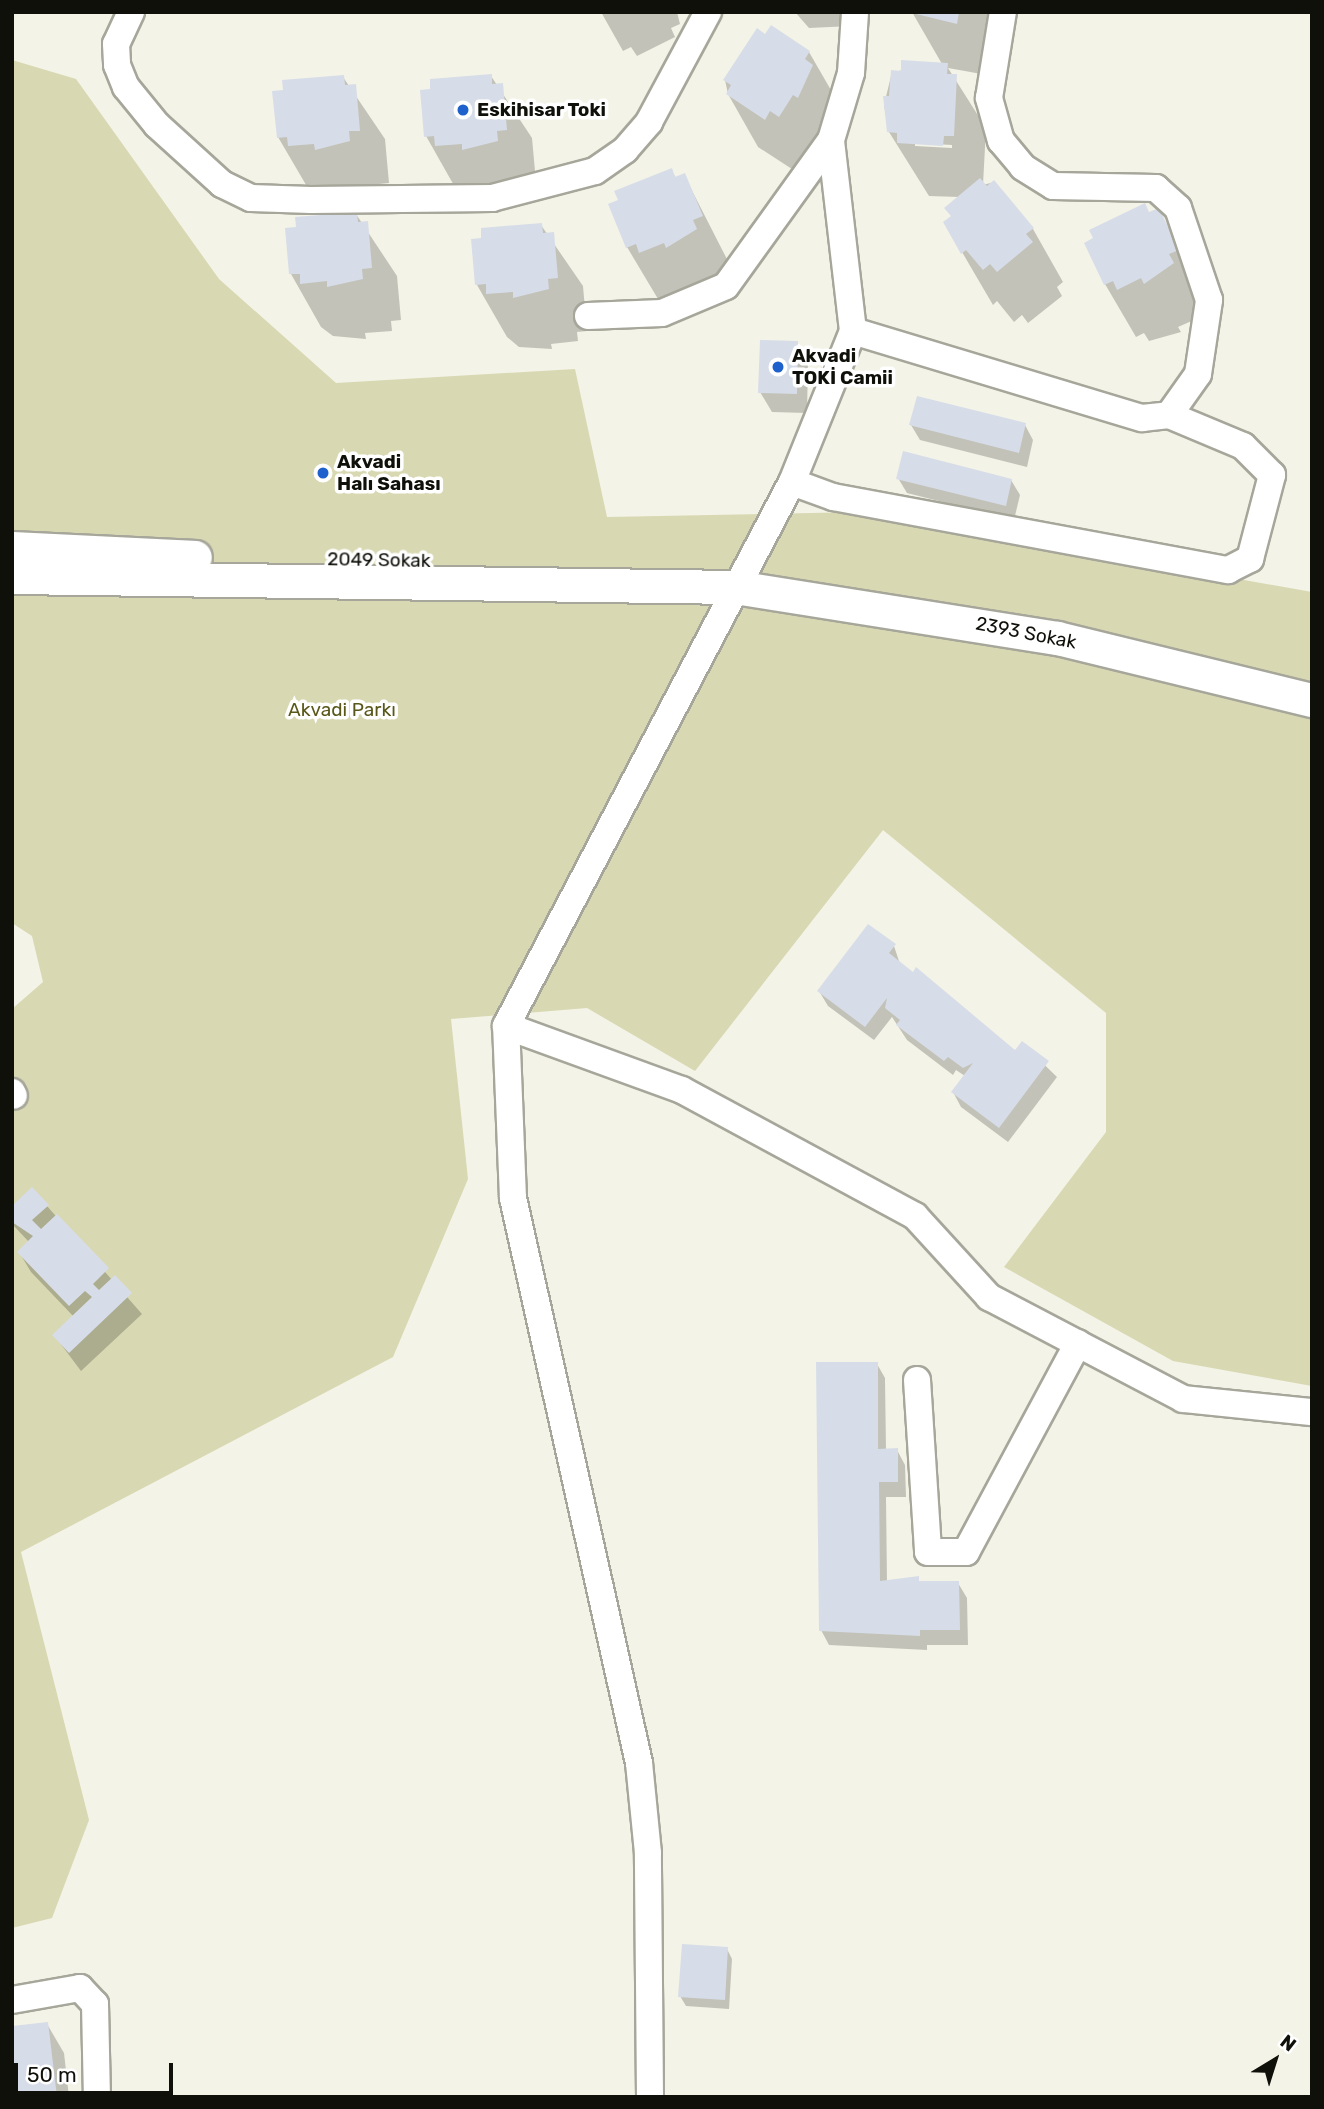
<!DOCTYPE html>
<html>
<head>
<meta charset="utf-8">
<style>
  body { margin:0 }
  #map { position:relative; width:1324px; height:2109px; overflow:hidden; background:#f3f3e7; font-family:Rubik,sans-serif }
  div>[style] { position:absolute }
  .green>* { inset:0; background:#d8d8b3 }
  .shadow>* { inset:0; background:#0003 }
  .building>* { inset:0; background:#d7dde8 }
  .roads { filter:drop-shadow(2px 0 #a6a69a) drop-shadow(-2px 0 #a6a69a) drop-shadow(0 2px #a6a69a) drop-shadow(0 -2px #a6a69a) }
  .minor>* { height:26px; margin:-13px; padding:0 13px; transform-origin:13px; border-radius:13px; background:#fff }
  .major>* { height:33px; margin:-16.5px; padding:0 16.5px; transform-origin:16.5px; border-radius:16.5px; background:#fff }
  .dots>* { width:19px; height:19px; translate:-50% -50%; box-sizing:border-box; border:4px solid #fff; border-radius:50% }
  span { translate:-50% -50%; white-space:nowrap; text-align:center; line-height:1.15; -webkit-text-stroke:7px #fff; paint-order:stroke }
  .poi-label { font-size:19px; color:#10100b; font-weight:700 }
  .left { translate:0 -50%; text-align:left }
  .street-label { font-size:19px; color:#10100b }
  .park-label { font-size:19px; color:#59571a }
  .frame { position:absolute; inset:0; border:14px solid #10100b; pointer-events:none }
  .north { position:absolute; left:1240px; top:2025px; width:70px; height:70px; -webkit-text-stroke:5px #fff; paint-order:stroke; rotate:38deg; font-size:19px; font-weight:700; line-height:28px; text-align:center; color:#10100b }
  .north::after { content:''; display:block; margin:auto; width:24px; height:32px; background:#10100b; clip-path:polygon(50% 0,100% 100%,50% 72%,0 100%) }
  .scale { position:absolute; left:14px; top:2063px; width:159px; height:32px; box-sizing:border-box; border:4px solid #10100b; border-top:0; padding-left:9px; font-size:21px; line-height:24px; white-space:nowrap; color:#10100b; -webkit-text-stroke:5px #fff; paint-order:stroke }
</style>
</head>
<body>
<div id="map">
  <div class="green">
    <i style="clip-path:polygon(12px 60px,76px 79px,219px 279px,336px 383px,575px 369px,607px 517px,860px 512px,1312px 592px,1312px 1386px,1173px 1361px,1004px 1267px,1106px 1132px,1106px 1013px,883px 830px,695px 1071px,587px 1008px,451px 1019px,468px 1179px,393px 1357px,21px 1552px,89px 1820px,52px 1918px,12px 1928px,12px 1009px,43px 982px,32px 936px,12px 923px)"></i>
  </div>
  <div class="shadow">
    <i style="clip-path:polygon(601px 12px,677px 12px,680px 24px,671px 28px,675px 37px,637px 56px,631px 47px,623px 51px)"></i>
    <i style="clip-path:polygon(795px 12px,863px 12px,852px 26px,809px 28px)"></i>
    <i style="clip-path:polygon(evenodd,912px 12px,1010px 12px,987px 75px,948px 68px,986px 128px,983px 185px,994px 182px,1033px 229px,1063px 282px,1057px 287px,1062px 296px,1028px 323px,1022px 315px,1014px 322px,997px 301px,993px 305px,945px 223px,952px 217px,946px 208px,959px 197px,929px 196px,889px 132px,884px 105px,892px 72px,942px 64px,912px 12px,915px 143px,952px 145px,952px 148px,915px 146px,915px 143px)"></i>
    <i style="clip-path:polygon(766px 36px,809px 52px,839px 104px,795px 171px,758px 147px,728px 94px,725px 80px)"></i>
    <i style="clip-path:polygon(491px 76px,532px 138px,536px 182px,456px 189px,426px 136px)"></i>
    <i style="clip-path:polygon(343px 77px,385px 139px,389px 183px,379px 184px,379px 194px,309px 190px,278px 137px)"></i>
    <i style="clip-path:polygon(671px 170px,676px 178px,684px 175px,732px 269px,671px 305px,666px 296px,658px 299px,627px 247px)"></i>
    <i style="clip-path:polygon(1158px 210px,1188px 262px,1203px 316px,1178px 327px,1181px 332px,1149px 341px,1144px 333px,1136px 337px,1105px 284px)"></i>
    <i style="clip-path:polygon(356px 214px,397px 276px,401px 320px,391px 321px,392px 331px,365px 333px,366px 339px,333px 336px,321px 327px,291px 274px)"></i>
    <i style="clip-path:polygon(541px 225px,583px 286px,587px 331px,577px 332px,578px 341px,551px 344px,552px 349px,519px 347px,507px 337px,477px 285px)"></i>
    <i style="clip-path:polygon(797px 343px,808px 363px,807px 413px,772px 412px,760px 392px)"></i>
    <i style="clip-path:polygon(911px 425px,1025px 425px,1033px 440px,1027px 467px,920px 440px)"></i>
    <i style="clip-path:polygon(898px 478px,1011px 480px,1020px 495px,1014px 520px,907px 493px)"></i>
    <i style="clip-path:polygon(894px 946px,900px 964px,1015px 1052px,1022px 1043px,1057px 1077px,1008px 1142px,961px 1107px,953px 1092px,965px 1076px,956px 1070px,953px 1075px,907px 1040px,892px 1017px,874px 1040px,828px 1006px,819px 991px)"></i>
    <i style="clip-path:polygon(47px 1206px,142px 1314px,81px 1371px,54px 1335px,74px 1317px,31px 1272px,19px 1252px,29px 1242px,12px 1224px,12px 1208px)"></i>
    <i style="clip-path:polygon(877px 1364px,885px 1378px,886px 1450px,897px 1450px,905px 1465px,906px 1497px,886px 1497px,887px 1582px,958px 1583px,967px 1598px,968px 1645px,927px 1645px,927px 1650px,829px 1645px,821px 1630px)"></i>
    <i style="clip-path:polygon(727px 1949px,732px 1959px,729px 2009px,686px 2006px,680px 1996px)"></i>
    <i style="clip-path:polygon(47px 2024px,64px 2053px,69px 2097px,12px 2097px)"></i>
  </div>
  <div class="building">
    <i style="clip-path:polygon(908px 12px,959px 12px,957px 24px)"></i>
    <i style="clip-path:polygon(771px 25px,810px 51px,805px 59px,813px 65px,798px 98px,793px 95px,779px 117px,770px 111px,765px 120px,726px 94px,731px 85px,723px 80px,757px 28px,765px 34px)"></i>
    <i style="clip-path:polygon(901px 60px,948px 63px,947px 74px,957px 74px,954px 136px,944px 136px,943px 146px,897px 143px,897px 133px,887px 132px,883px 96px,889px 96px,891px 70px,901px 71px)"></i>
    <i style="clip-path:polygon(492px 74px,492px 84px,503px 83px,507px 130px,497px 131px,498px 141px,462px 150px,462px 144px,435px 146px,434px 136px,424px 137px,420px 90px,430px 89px,430px 79px)"></i>
    <i style="clip-path:polygon(344px 75px,345px 85px,356px 84px,360px 131px,349px 131px,350px 141px,315px 150px,314px 144px,288px 146px,287px 137px,277px 138px,272px 91px,283px 90px,282px 80px)"></i>
    <i style="clip-path:polygon(672px 168px,675px 177px,685px 173px,703px 216px,693px 220px,697px 229px,666px 248px,664px 243px,639px 253px,636px 244px,626px 248px,608px 204px,618px 200px,614px 191px)"></i>
    <i style="clip-path:polygon(980px 178px,987px 186px,994px 180px,1034px 228px,1026px 234px,1033px 242px,997px 272px,990px 264px,983px 270px,966px 250px,961px 254px,943px 222px,951px 216px,944px 208px)"></i>
    <i style="clip-path:polygon(1145px 203px,1149px 212px,1159px 208px,1179px 250px,1169px 254px,1174px 263px,1144px 284px,1141px 278px,1117px 290px,1113px 281px,1104px 285px,1084px 243px,1093px 238px,1089px 230px)"></i>
    <i style="clip-path:polygon(357px 212px,358px 222px,368px 221px,372px 268px,362px 269px,363px 279px,327px 287px,327px 281px,300px 284px,300px 274px,289px 274px,285px 228px,296px 227px,295px 217px)"></i>
    <i style="clip-path:polygon(542px 223px,543px 233px,554px 232px,558px 278px,548px 279px,549px 289px,513px 298px,513px 292px,486px 294px,486px 284px,475px 285px,471px 239px,481px 238px,481px 228px)"></i>
    <i style="clip-path:polygon(760px 340px,798px 341px,797px 394px,758px 393px)"></i>
    <i style="clip-path:polygon(917px 396px,1026px 423px,1019px 453px,909px 425px)"></i>
    <i style="clip-path:polygon(903px 451px,1012px 479px,1006px 506px,896px 479px)"></i>
    <i style="clip-path:polygon(868px 924px,896px 944px,889px 953px,913px 972px,916px 967px,1015px 1050px,1022px 1041px,1049px 1061px,999px 1128px,951px 1092px,973px 1063px,963px 1068px,948px 1057px,944px 1061px,896px 1025px,900px 1020px,885px 1008px,887px 998px,865px 1027px,817px 991px)"></i>
    <i style="clip-path:polygon(32px 1187px,49px 1205px,32px 1220px,41px 1229px,57px 1214px,109px 1268px,93px 1284px,99px 1290px,115px 1275px,132px 1293px,69px 1353px,52px 1335px,92px 1297px,85px 1291px,69px 1306px,17px 1252px,33px 1236px,12px 1222px,12px 1206px)"></i>
    <i style="clip-path:polygon(816px 1362px,878px 1362px,878px 1449px,898px 1448px,898px 1482px,879px 1482px,880px 1581px,919px 1576px,919px 1581px,959px 1581px,960px 1630px,920px 1630px,920px 1636px,819px 1631px)"></i>
    <i style="clip-path:polygon(682px 1944px,728px 1947px,725px 2000px,678px 1997px)"></i>
    <i style="clip-path:polygon(48px 2022px,57px 2097px,12px 2097px,12px 2026px)"></i>
  </div>
  <div class="roads">
    <div class="minor">
      <i style="left:131px;top:12px;width:35px;rotate:115deg"></i>
      <i style="left:116px;top:44px;width:21px;rotate:87deg"></i>
      <i style="left:117px;top:65px;width:24px;rotate:68deg"></i>
      <i style="left:126px;top:87px;width:49px;rotate:50.8deg"></i>
      <i style="left:157px;top:125px;width:88px;rotate:42.2deg"></i>
      <i style="left:222px;top:184px;width:32px;rotate:26deg"></i>
      <i style="left:251px;top:198px;width:60px;rotate:1.9deg"></i>
      <i style="left:311px;top:200px;width:181px;rotate:-0.6deg"></i>
      <i style="left:492px;top:198px;width:106px;rotate:-14.7deg"></i>
      <i style="left:595px;top:171px;width:37px;rotate:-35deg"></i>
      <i style="left:625px;top:150px;width:37px;rotate:-49deg"></i>
      <i style="left:649px;top:122px;width:125px;rotate:-61.8deg"></i>
      <i style="left:588px;top:316px;width:74px;rotate:-2.3deg"></i>
      <i style="left:662px;top:313px;width:69px;rotate:-22.9deg"></i>
      <i style="left:726px;top:286px;width:180px;rotate:-54.3deg"></i>
      <i style="left:831px;top:140px;width:70px;rotate:-73.4deg"></i>
      <i style="left:851px;top:73px;width:61px;rotate:-86.2deg"></i>
      <i style="left:853px;top:331px;width:302px;rotate:16.8deg"></i>
      <i style="left:1142px;top:418px;width:27px;rotate:-6deg"></i>
      <i style="left:1169px;top:415px;width:50px;rotate:-54.7deg"></i>
      <i style="left:1198px;top:374px;width:75px;rotate:-81.5deg"></i>
      <i style="left:1209px;top:300px;width:97px;rotate:-108.6deg"></i>
      <i style="left:1178px;top:208px;width:30px;rotate:-138deg"></i>
      <i style="left:1156px;top:188px;width:103px;rotate:-178.9deg"></i>
      <i style="left:1053px;top:186px;width:36px;rotate:-148deg"></i>
      <i style="left:1023px;top:167px;width:34px;rotate:-130deg"></i>
      <i style="left:1001px;top:141px;width:45px;rotate:-105.6deg"></i>
      <i style="left:989px;top:98px;width:87px;rotate:-80.8deg"></i>
      <i style="left:792px;top:482px;width:44px;rotate:20.1deg"></i>
      <i style="left:833px;top:497px;width:402px;rotate:10.5deg"></i>
      <i style="left:1228px;top:570px;width:25px;rotate:-27deg"></i>
      <i style="left:1250px;top:559px;width:87px;rotate:-75.3deg"></i>
      <i style="left:1272px;top:475px;width:41px;rotate:-135deg"></i>
      <i style="left:1243px;top:446px;width:80px;rotate:-157.3deg"></i>
      <i style="left:506px;top:1026px;width:187px;rotate:20deg"></i>
      <i style="left:682px;top:1090px;width:265px;rotate:28.4deg"></i>
      <i style="left:915px;top:1216px;width:110px;rotate:47.6deg"></i>
      <i style="left:989px;top:1297px;width:219px;rotate:27.7deg"></i>
      <i style="left:1183px;top:1399px;width:130px;rotate:5.8deg"></i>
      <i style="left:12px;top:1092px;width:4px;rotate:63deg"></i>
      <i style="left:917px;top:1380px;width:172px;rotate:86.3deg"></i>
      <i style="left:928px;top:1552px;width:38px"></i>
      <i style="left:966px;top:1552px;width:237px;rotate:-61.8deg"></i>
      <i style="left:12px;top:2000px;width:69px;rotate:-10deg"></i>
      <i style="left:80px;top:1988px;width:22px;rotate:47deg"></i>
      <i style="left:95px;top:2004px;width:93px;rotate:88.8deg"></i>
      <i style="left:650px;top:2097px;width:244px;rotate:-90.5deg"></i>
      <i style="left:648px;top:1853px;width:90px;rotate:-95.7deg"></i>
      <i style="left:639px;top:1763px;width:579px;rotate:-102.57deg"></i>
      <i style="left:513px;top:1198px;width:172px;rotate:-92.3deg"></i>
      <i style="left:506px;top:1026px;width:615px;rotate:-62.27deg"></i>
      <i style="left:792px;top:482px;width:163px;rotate:-68deg"></i>
      <i style="left:853px;top:331px;width:192px;rotate:-96.6deg"></i>
    </div>
    <div class="major">
      <i style="left:12px;top:548px;width:183px;rotate:2.8deg"></i>
      <i style="left:12px;top:577px;width:723px;rotate:0.79deg"></i>
      <i style="left:735px;top:587px;width:326px;rotate:9deg"></i>
      <i style="left:1057px;top:638px;width:262px;rotate:13.7deg"></i>
    </div>
  </div>
  <div class="dots">
    <i style="left:463px;top:110px;background:#1e60cc"></i>
    <i style="left:778px;top:367px;background:#1e60cc"></i>
    <i style="left:323px;top:473px;background:#1e60cc"></i>
  </div>
  <div class="poi-label">
    <span class="left" style="left:477px;top:110px">Eskihisar Toki</span>
    <span class="left" style="left:792px;top:367px">Akvadi<br>TOKİ Camii</span>
    <span class="left" style="left:337px;top:473px">Akvadi<br>Halı Sahası</span>
  </div>
  <div class="street-label">
    <span style="left:379px;top:560px;rotate:1deg">2049 Sokak</span>
    <span style="left:1026px;top:633px;rotate:11deg">2393 Sokak</span>
  </div>
  <div class="park-label">
    <span style="left:342px;top:710px">Akvadi Parkı</span>
  </div>
  <div class="frame"></div>
  <div class="north">N</div>
  <div class="scale">50 m</div>
</div>
</body>
</html>
